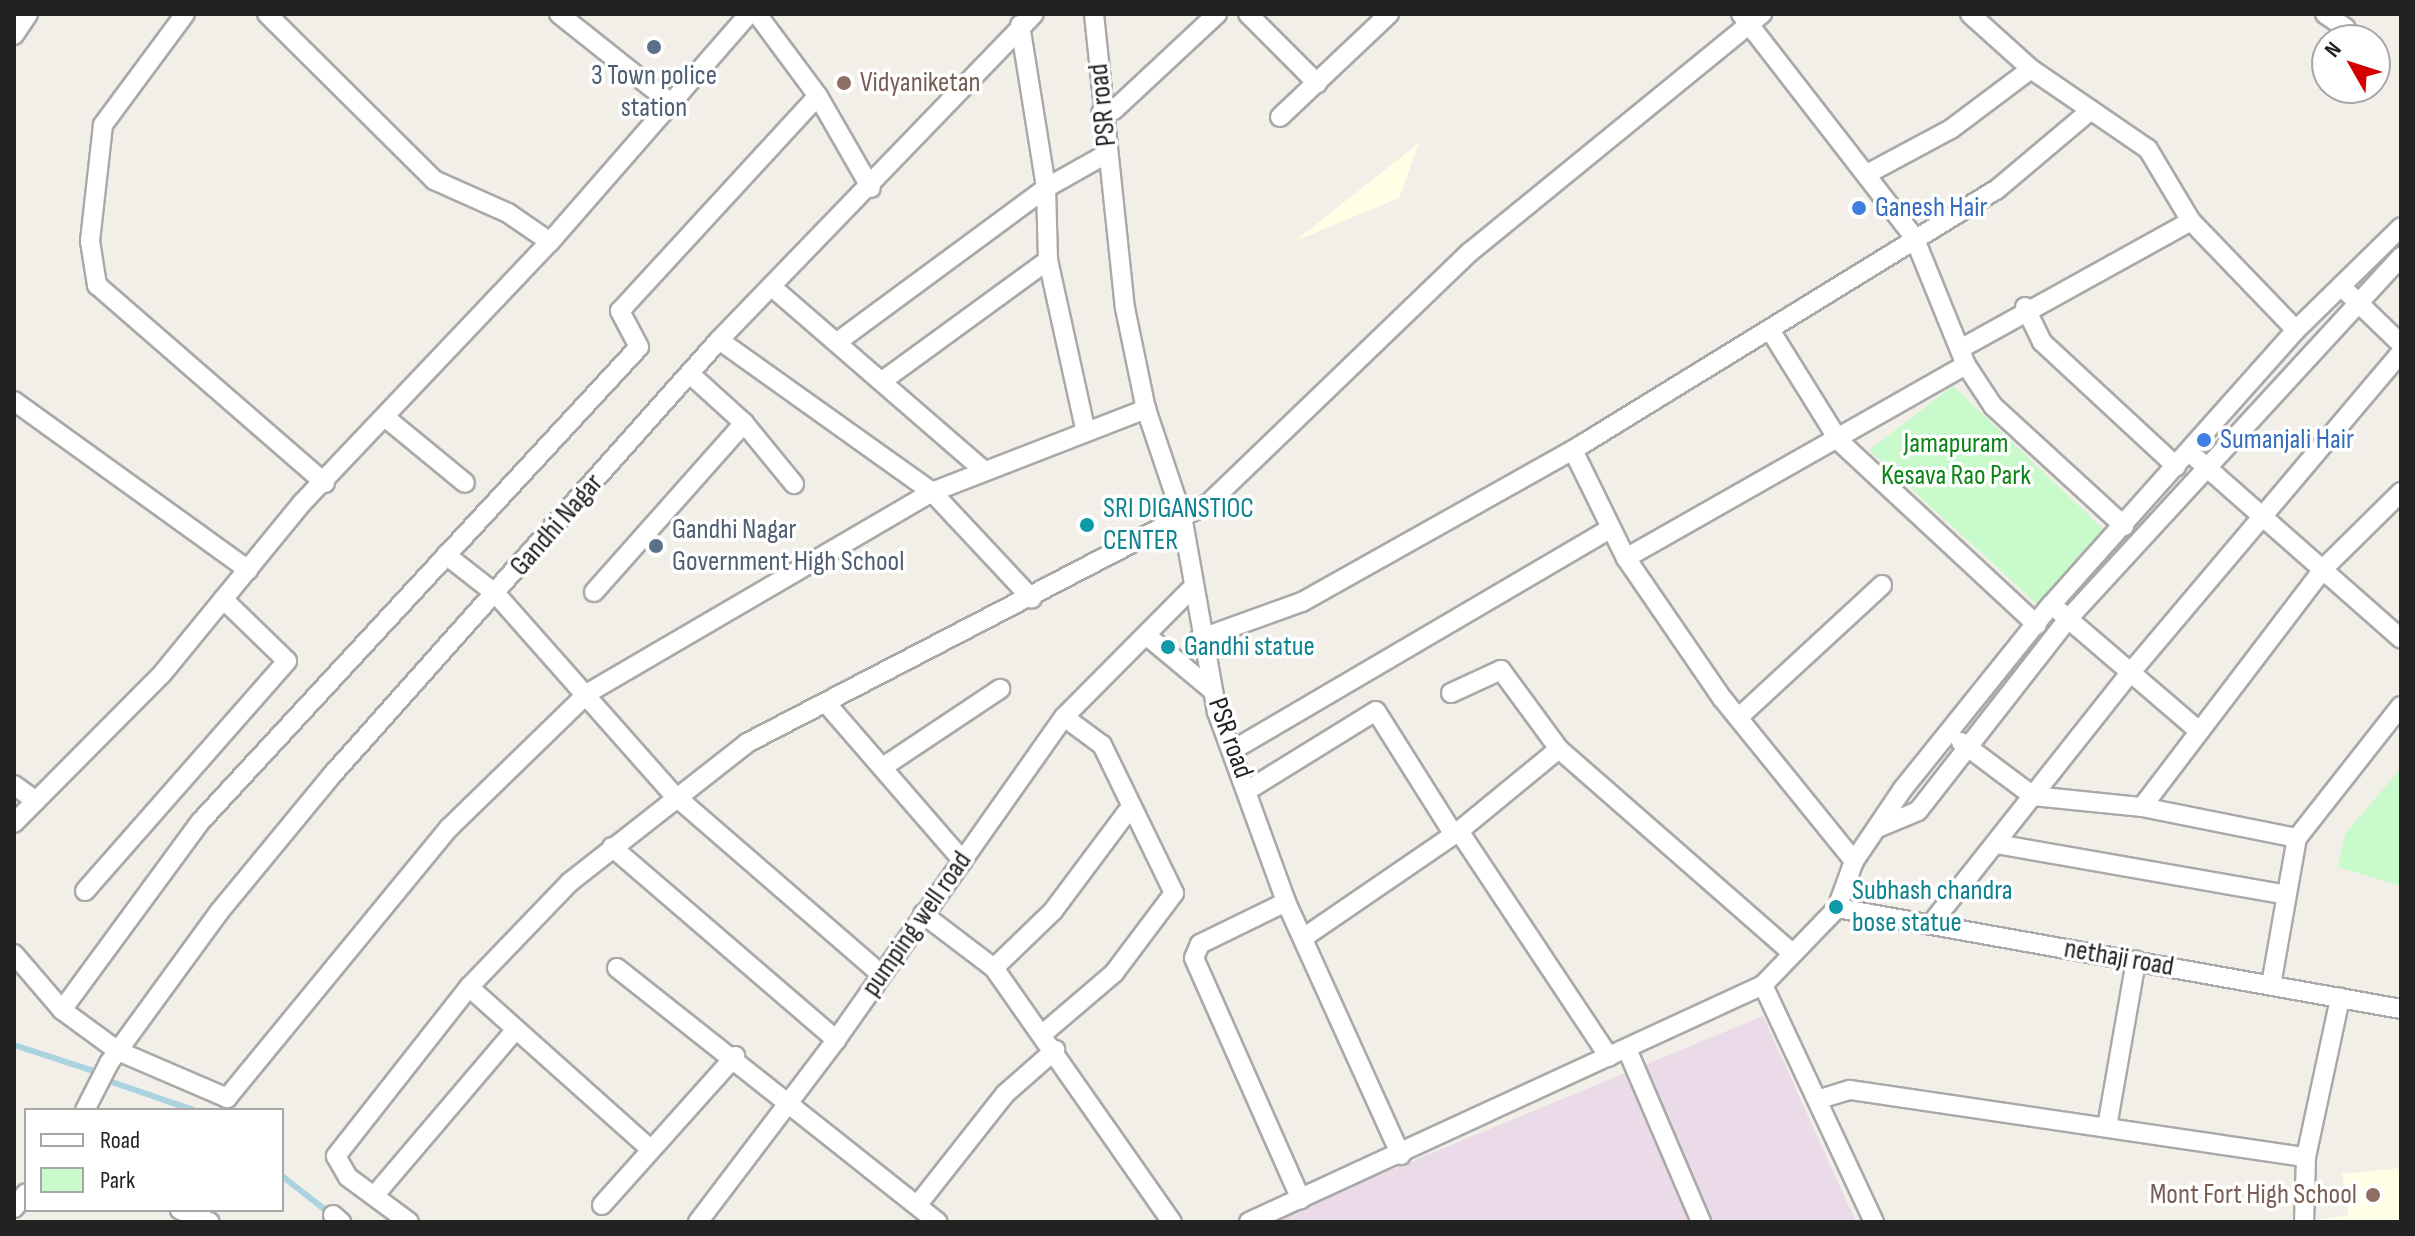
<!DOCTYPE html>
<html>
<head>
<meta charset="utf-8">
<style>
  body { margin:0 }
  #map { position:relative; width:2415px; height:1236px; overflow:hidden; background:#f2efe9; font-family:"Sofia Sans Condensed",sans-serif }
  div>[style] { position:absolute }
  .industrial>* { inset:0; background:#ebdbe8 }
  .education>* { inset:0; background:#ffffe5 }
  .park>* { inset:0; background:#c8facc }
  .stream>* { height:6px; margin:-3px; padding:0 3px; transform-origin:3px; border-radius:3px; background:#aad3df }
  .roads { filter:drop-shadow(2px 0 #a9a9a9) drop-shadow(-2px 0 #a9a9a9) drop-shadow(0 2px #a9a9a9) drop-shadow(0 -2px #a9a9a9) }
  .street>* { height:18px; margin:-9px; padding:0 9px; transform-origin:9px; border-radius:9px; background:#fff }
  .dots>* { width:22px; height:22px; translate:-50% -50%; box-sizing:border-box; border:4px solid #fff; border-radius:50% }
  span { translate:-50% -50%; white-space:nowrap; text-align:center; line-height:1.15; -webkit-text-stroke:7px #fff; paint-order:stroke }
  .service-label { font-size:28px; color:#4e5e75 }
  .left { translate:0 -50%; text-align:left }
  .education-label { font-size:28px; color:#785e54 }
  .right { translate:-100% -50%; text-align:right }
  .street-label { font-size:28px; color:#222 }
  .shop-label { font-size:28px; color:#366cbe }
  .park-label { font-size:28px; color:#0c8416 }
  .culture-label { font-size:28px; color:#0d838f }
  .frame { position:absolute; inset:0; border:16px solid #222; pointer-events:none }
  .legend { position:absolute; left:24px; top:1108px; width:260px; height:104px; box-sizing:border-box; background:#fff; border:2px solid #a7a7a7; margin:0; padding:10px 14px; list-style:none; font-size:24px; color:#222 }
  .legend li { display:flex; align-items:center; gap:16px; height:40px }
  .legend b { width:40px; border:2px solid #a7a7a7 }
  .north { position:absolute; left:2311px; top:24px; width:80px; height:80px; box-sizing:border-box; background:#fff; border:2px solid #a7a7a7; border-radius:50%; rotate:309deg; font-size:22px; font-weight:700; line-height:32px; text-align:center; color:#222 }
  .north::after { content:''; display:block; margin:auto; width:28px; height:36px; background:#d40000; clip-path:polygon(50% 0,100% 100%,50% 72%,0 100%) }
</style>
</head>
<body>
<div id="map">
  <div class="industrial">
    <i style="clip-path:polygon(1763px 1016px,1856px 1222px,1265px 1222px)"></i>
  </div>
  <div class="education">
    <i style="clip-path:polygon(1419px 143px,1399px 198px,1295px 241px)"></i>
    <i style="clip-path:polygon(2401px 1168px,2401px 1222px,2303px 1222px,2349px 1215px,2342px 1174px)"></i>
  </div>
  <div class="park">
    <i style="clip-path:polygon(1953px 386px,2104px 530px,2038px 605px,1869px 450px)"></i>
    <i style="clip-path:polygon(2401px 768px,2401px 886px,2338px 867px,2345px 834px)"></i>
  </div>
  <div class="stream">
    <i style="left:14px;top:1045px;width:81px;rotate:18deg"></i>
    <i style="left:106px;top:1080px;width:92px;rotate:19deg"></i>
    <i style="left:282px;top:1176px;width:63px;rotate:38deg"></i>
  </div>
  <div class="roads">
    <div class="street">
      <i style="left:185px;top:14px;width:138px;rotate:126.5deg"></i>
      <i style="left:103px;top:125px;width:117px;rotate:96.4deg"></i>
      <i style="left:90px;top:241px;width:45px;rotate:81deg"></i>
      <i style="left:97px;top:285px;width:302px;rotate:41deg"></i>
      <i style="left:267px;top:14px;width:235px;rotate:44.8deg"></i>
      <i style="left:434px;top:180px;width:81px;rotate:24deg"></i>
      <i style="left:508px;top:213px;width:51px;rotate:34.6deg"></i>
      <i style="left:559px;top:14px;width:143px;rotate:38.5deg"></i>
      <i style="left:757px;top:14px;width:102px;rotate:53.4deg"></i>
      <i style="left:818px;top:96px;width:106px;rotate:60.1deg"></i>
      <i style="left:1094px;top:14px;width:296px;rotate:84deg"></i>
      <i style="left:1125px;top:308px;width:103px;rotate:78.3deg"></i>
      <i style="left:1146px;top:409px;width:113px;rotate:71.4deg"></i>
      <i style="left:1182px;top:516px;width:199px;rotate:79.9deg"></i>
      <i style="left:1217px;top:712px;width:202px;rotate:70deg"></i>
      <i style="left:1286px;top:902px;width:278px;rotate:65.6deg"></i>
      <i style="left:1248px;top:14px;width:98px;rotate:45deg"></i>
      <i style="left:1741px;top:14px;width:282px;rotate:52.2deg"></i>
      <i style="left:1914px;top:237px;width:138px;rotate:67.9deg"></i>
      <i style="left:1966px;top:365px;width:49px;rotate:56.6deg"></i>
      <i style="left:1993px;top:406px;width:178px;rotate:42.5deg"></i>
      <i style="left:1970px;top:14px;width:82px;rotate:42deg"></i>
      <i style="left:2031px;top:69px;width:142px;rotate:34.4deg"></i>
      <i style="left:2148px;top:149px;width:84px;rotate:59.2deg"></i>
      <i style="left:2325px;top:14px;width:25px;rotate:34deg"></i>
      <i style="left:1020px;top:25px;width:165px;rotate:80.9deg"></i>
      <i style="left:1046px;top:188px;width:72px;rotate:88.4deg"></i>
      <i style="left:1048px;top:260px;width:172px;rotate:77.6deg"></i>
      <i style="left:14px;top:35px;width:25px;rotate:-56deg"></i>
      <i style="left:1101px;top:113px;width:13px;rotate:-13deg"></i>
      <i style="left:1114px;top:110px;width:141px;rotate:-43deg"></i>
      <i style="left:1280px;top:117px;width:150px;rotate:-43.4deg"></i>
      <i style="left:1867px;top:174px;width:95px;rotate:-28.2deg"></i>
      <i style="left:1951px;top:129px;width:100px;rotate:-36.9deg"></i>
      <i style="left:772px;top:287px;width:278px;rotate:40.9deg"></i>
      <i style="left:2348px;top:293px;width:74px;rotate:43.9deg"></i>
      <i style="left:2025px;top:307px;width:39px;rotate:64deg"></i>
      <i style="left:2042px;top:342px;width:183px;rotate:42.8deg"></i>
      <i style="left:1770px;top:330px;width:131px;rotate:58.1deg"></i>
      <i style="left:1839px;top:441px;width:270px;rotate:42.9deg"></i>
      <i style="left:719px;top:340px;width:262px;rotate:35.5deg"></i>
      <i style="left:932px;top:492px;width:146px;rotate:46.9deg"></i>
      <i style="left:840px;top:340px;width:256px;rotate:-36.4deg"></i>
      <i style="left:1046px;top:188px;width:71px;rotate:-29.4deg"></i>
      <i style="left:1960px;top:349px;width:264px;rotate:-29deg"></i>
      <i style="left:2191px;top:221px;width:151px;rotate:46.1deg"></i>
      <i style="left:690px;top:374px;width:73px;rotate:42.2deg"></i>
      <i style="left:744px;top:423px;width:79px;rotate:50.7deg"></i>
      <i style="left:885px;top:379px;width:202px;rotate:-36.1deg"></i>
      <i style="left:14px;top:401px;width:289px;rotate:35.8deg"></i>
      <i style="left:386px;top:418px;width:102px;rotate:39.4deg"></i>
      <i style="left:1573px;top:450px;width:120px;rotate:63.9deg"></i>
      <i style="left:1626px;top:558px;width:170px;rotate:55.6deg"></i>
      <i style="left:1722px;top:698px;width:210px;rotate:51deg"></i>
      <i style="left:2196px;top:458px;width:273px;rotate:41.4deg"></i>
      <i style="left:446px;top:555px;width:63px;rotate:38deg"></i>
      <i style="left:496px;top:594px;width:267px;rotate:48.5deg"></i>
      <i style="left:673px;top:794px;width:276px;rotate:40.9deg"></i>
      <i style="left:1626px;top:558px;width:391px;rotate:-29.6deg"></i>
      <i style="left:594px;top:592px;width:226px;rotate:-48.4deg"></i>
      <i style="left:2059px;top:611px;width:184px;rotate:40.6deg"></i>
      <i style="left:1146px;top:635px;width:86px;rotate:39.8deg"></i>
      <i style="left:1199px;top:639px;width:109px;rotate:-19.8deg"></i>
      <i style="left:1302px;top:602px;width:311px;rotate:-29.3deg"></i>
      <i style="left:1573px;top:450px;width:497px;rotate:-31.6deg"></i>
      <i style="left:1996px;top:190px;width:124px;rotate:-40.1deg"></i>
      <i style="left:1451px;top:693px;width:55px;rotate:-24.7deg"></i>
      <i style="left:1501px;top:670px;width:98px;rotate:53.7deg"></i>
      <i style="left:826px;top:703px;width:209px;rotate:49.1deg"></i>
      <i style="left:1738px;top:718px;width:196px;rotate:-42.7deg"></i>
      <i style="left:1961px;top:742px;width:90px;rotate:36.9deg"></i>
      <i style="left:2033px;top:796px;width:110px;rotate:5.8deg"></i>
      <i style="left:2142px;top:807px;width:158px;rotate:11.3deg"></i>
      <i style="left:1233px;top:750px;width:437px;rotate:-30.4deg"></i>
      <i style="left:883px;top:767px;width:141px;rotate:-33.7deg"></i>
      <i style="left:14px;top:785px;width:27px;rotate:36deg"></i>
      <i style="left:1248px;top:790px;width:150px;rotate:-31.7deg"></i>
      <i style="left:1376px;top:711px;width:146px;rotate:57.8deg"></i>
      <i style="left:2142px;top:807px;width:299px;rotate:-52.7deg"></i>
      <i style="left:2323px;top:569px;width:110px;rotate:-44.6deg"></i>
      <i style="left:14px;top:823px;width:210px;rotate:-45.2deg"></i>
      <i style="left:162px;top:674px;width:222px;rotate:-50.7deg"></i>
      <i style="left:303px;top:502px;width:359px;rotate:-46.5deg"></i>
      <i style="left:550px;top:242px;width:303px;rotate:-48.9deg"></i>
      <i style="left:1880px;top:827px;width:41px;rotate:-22.8deg"></i>
      <i style="left:1918px;top:811px;width:244px;rotate:-52deg"></i>
      <i style="left:2068px;top:619px;width:492px;rotate:-47.4deg"></i>
      <i style="left:1459px;top:831px;width:271px;rotate:56.4deg"></i>
      <i style="left:1996px;top:844px;width:295px;rotate:9.9deg"></i>
      <i style="left:612px;top:847px;width:296px;rotate:40.7deg"></i>
      <i style="left:85px;top:891px;width:306px;rotate:-48.7deg"></i>
      <i style="left:287px;top:661px;width:89px;rotate:-135.9deg"></i>
      <i style="left:1286px;top:902px;width:96px;rotate:154deg"></i>
      <i style="left:1200px;top:944px;width:15px;rotate:113deg"></i>
      <i style="left:1194px;top:958px;width:264px;rotate:66.1deg"></i>
      <i style="left:1837px;top:908px;width:573px;rotate:10.15deg"></i>
      <i style="left:923px;top:914px;width:89px;rotate:37.3deg"></i>
      <i style="left:994px;top:968px;width:310px;rotate:55deg"></i>
      <i style="left:1931px;top:924px;width:322px;rotate:-51.6deg"></i>
      <i style="left:2131px;top:672px;width:418px;rotate:-49.8deg"></i>
      <i style="left:1303px;top:938px;width:189px;rotate:-34.4deg"></i>
      <i style="left:1459px;top:831px;width:129px;rotate:-39.4deg"></i>
      <i style="left:1559px;top:749px;width:311px;rotate:41.2deg"></i>
      <i style="left:14px;top:954px;width:74px;rotate:49.4deg"></i>
      <i style="left:62px;top:1010px;width:69px;rotate:36.2deg"></i>
      <i style="left:118px;top:1051px;width:119px;rotate:23.3deg"></i>
      <i style="left:227px;top:1098px;width:350px;rotate:-50.6deg"></i>
      <i style="left:449px;top:828px;width:194px;rotate:-44.2deg"></i>
      <i style="left:588px;top:693px;width:398px;rotate:-30.3deg"></i>
      <i style="left:932px;top:492px;width:230px;rotate:-21.2deg"></i>
      <i style="left:617px;top:968px;width:409px;rotate:38.4deg"></i>
      <i style="left:994px;top:968px;width:82px;rotate:-44deg"></i>
      <i style="left:1053px;top:911px;width:129px;rotate:-53.2deg"></i>
      <i style="left:1763px;top:985px;width:262px;rotate:64.9deg"></i>
      <i style="left:2271px;top:985px;width:149px;rotate:-80deg"></i>
      <i style="left:2297px;top:838px;width:168px;rotate:-51.8deg"></i>
      <i style="left:469px;top:987px;width:241px;rotate:41.8deg"></i>
      <i style="left:62px;top:1010px;width:235px;rotate:-53.7deg"></i>
      <i style="left:201px;top:821px;width:645px;rotate:-47.26deg"></i>
      <i style="left:639px;top:347px;width:41px;rotate:-117.8deg"></i>
      <i style="left:620px;top:311px;width:292px;rotate:-47.4deg"></i>
      <i style="left:1045px;top:1032px;width:91px;rotate:-40.5deg"></i>
      <i style="left:1114px;top:973px;width:100px;rotate:-53.1deg"></i>
      <i style="left:1174px;top:893px;width:165px;rotate:-115.9deg"></i>
      <i style="left:1102px;top:745px;width:47px;rotate:-143.6deg"></i>
      <i style="left:1627px;top:1049px;width:188px;rotate:66.8deg"></i>
      <i style="left:1820px;top:1099px;width:31px;rotate:-17deg"></i>
      <i style="left:1850px;top:1090px;width:461px;rotate:8.4deg"></i>
      <i style="left:85px;top:1110px;width:53px;rotate:-62.9deg"></i>
      <i style="left:109px;top:1063px;width:187px;rotate:-53.9deg"></i>
      <i style="left:219px;top:912px;width:178px;rotate:-50.5deg"></i>
      <i style="left:332px;top:775px;width:582px;rotate:-48.34deg"></i>
      <i style="left:719px;top:340px;width:453px;rotate:-46deg"></i>
      <i style="left:2107px;top:1127px;width:169px;rotate:-80.1deg"></i>
      <i style="left:374px;top:1196px;width:219px;rotate:-49.6deg"></i>
      <i style="left:919px;top:1203px;width:139px;rotate:-51.7deg"></i>
      <i style="left:1005px;top:1094px;width:67px;rotate:-41.3deg"></i>
      <i style="left:602px;top:1205px;width:200px;rotate:-48.2deg"></i>
      <i style="left:14px;top:1208px;width:19px;rotate:-51deg"></i>
      <i style="left:180px;top:1210px;width:32px;rotate:22deg"></i>
      <i style="left:333px;top:1215px;width:11px;rotate:41deg"></i>
      <i style="left:409px;top:1222px;width:76px;rotate:-143.6deg"></i>
      <i style="left:348px;top:1177px;width:24px;rotate:-120deg"></i>
      <i style="left:336px;top:1156px;width:215px;rotate:-51.8deg"></i>
      <i style="left:469px;top:987px;width:146px;rotate:-46.1deg"></i>
      <i style="left:570px;top:882px;width:225px;rotate:-38.1deg"></i>
      <i style="left:747px;top:743px;width:521px;rotate:-27.45deg"></i>
      <i style="left:1209px;top:503px;width:362px;rotate:-43.9deg"></i>
      <i style="left:1470px;top:252px;width:377px;rotate:-39.2deg"></i>
      <i style="left:698px;top:1222px;width:228px;rotate:-52.8deg"></i>
      <i style="left:836px;top:1040px;width:395px;rotate:-54.8deg"></i>
      <i style="left:1064px;top:717px;width:179px;rotate:-45.2deg"></i>
      <i style="left:1249px;top:1222px;width:566px;rotate:-24.75deg"></i>
      <i style="left:1763px;top:985px;width:107px;rotate:-46.1deg"></i>
      <i style="left:1837px;top:908px;width:50px;rotate:-70.1deg"></i>
      <i style="left:1854px;top:861px;width:86px;rotate:-55.9deg"></i>
      <i style="left:1902px;top:790px;width:238px;rotate:-51.2deg"></i>
      <i style="left:2051px;top:605px;width:368px;rotate:-48.3deg"></i>
      <i style="left:2296px;top:330px;width:147px;rotate:-44.4deg"></i>
      <i style="left:2304px;top:1222px;width:65px;rotate:-88.2deg"></i>
      <i style="left:2306px;top:1157px;width:163px;rotate:-77.9deg"></i>
    </div>
  </div>
  <div class="dots">
    <i style="left:654px;top:47px;background:#5c6f8a"></i>
    <i style="left:844px;top:83px;background:#8d6e63"></i>
    <i style="left:1859px;top:208px;background:#3f7fe0"></i>
    <i style="left:2204px;top:440px;background:#3f7fe0"></i>
    <i style="left:1087px;top:525px;background:#0f9aa8"></i>
    <i style="left:656px;top:546px;background:#5c6f8a"></i>
    <i style="left:1168px;top:647px;background:#0f9aa8"></i>
    <i style="left:1836px;top:907px;background:#0f9aa8"></i>
    <i style="left:2373px;top:1195px;background:#8d6e63"></i>
  </div>
  <div class="service-label">
    <span style="left:654px;top:92px">3 Town police<br>station</span>
    <span class="left" style="left:672px;top:546px">Gandhi Nagar<br>Government High School</span>
  </div>
  <div class="education-label">
    <span class="left" style="left:860px;top:83px">Vidyaniketan</span>
    <span class="right" style="left:2357px;top:1195px">Mont Fort High School</span>
  </div>
  <div class="street-label">
    <span style="left:1103px;top:105px;rotate:-96deg">PSR road</span>
    <span style="left:557px;top:525px;rotate:-49deg">Gandhi Nagar</span>
    <span style="left:1230px;top:738px;rotate:70deg">PSR road</span>
    <span style="left:917px;top:924px;rotate:-55deg">pumping well road</span>
    <span style="left:2119px;top:958px;rotate:10deg">nethaji road</span>
  </div>
  <div class="shop-label">
    <span class="left" style="left:1875px;top:208px">Ganesh Hair</span>
    <span class="left" style="left:2220px;top:440px">Sumanjali Hair</span>
  </div>
  <div class="park-label">
    <span style="left:1956px;top:460px">Jamapuram<br>Kesava Rao Park</span>
  </div>
  <div class="culture-label">
    <span class="left" style="left:1103px;top:525px">SRI DIGANSTIOC<br>CENTER</span>
    <span class="left" style="left:1184px;top:647px">Gandhi statue</span>
    <span class="left" style="left:1852px;top:907px">Subhash chandra<br>bose statue</span>
  </div>
  <div class="frame"></div>
  <ul class="legend">
  <li><b style="height:10px;background:#fff"></b>Road</li>
  <li><b style="height:22px;background:#c8facc"></b>Park</li>
  </ul>
  <div class="north">N</div>
</div>
</body>
</html>
